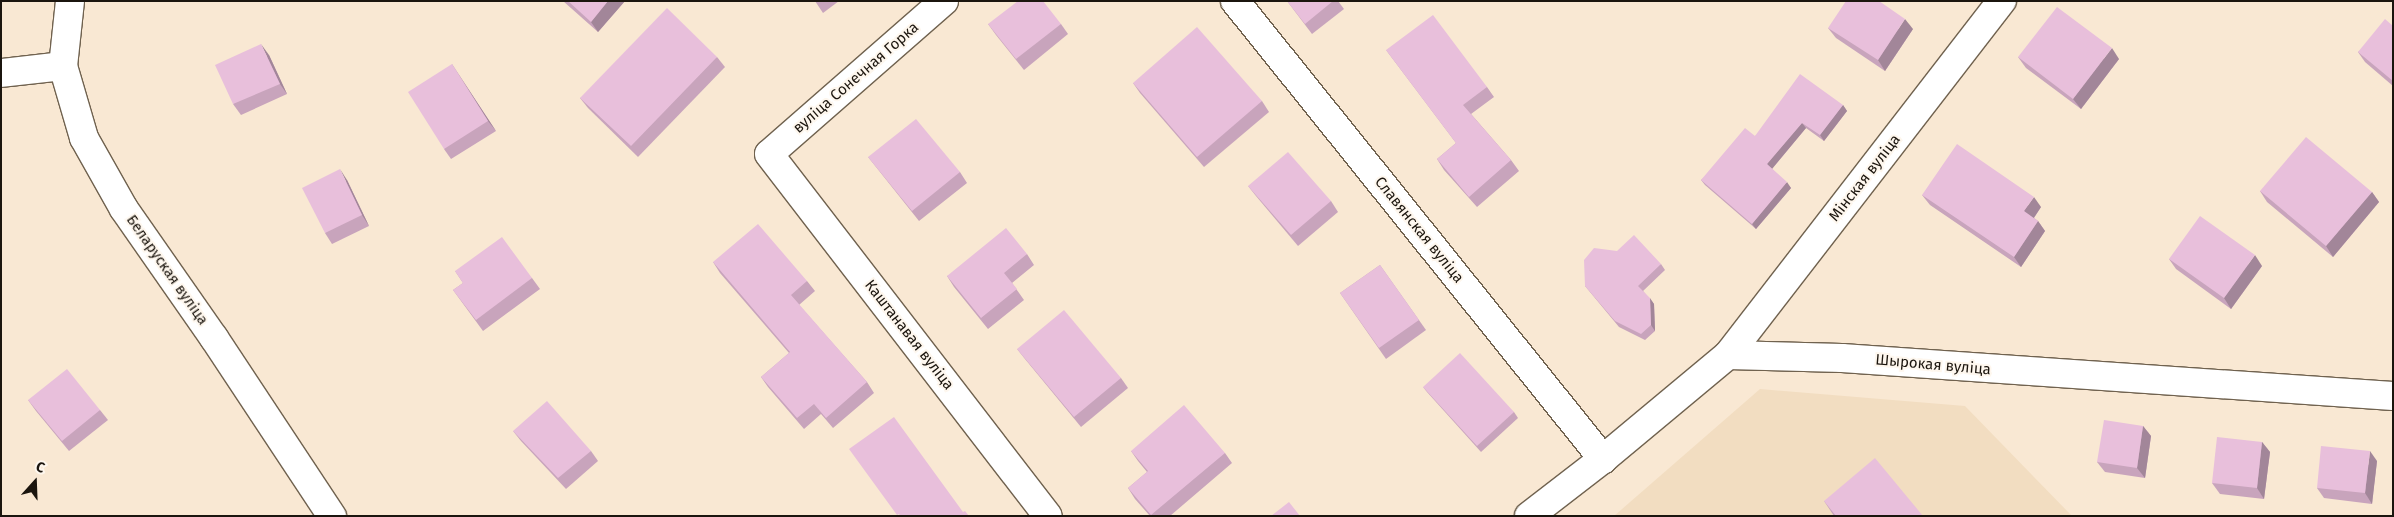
<!DOCTYPE html>
<html>
<head>
<meta charset="utf-8">
<style>
  body { margin:0 }
  #map { position:relative; width:2394px; height:517px; overflow:hidden; background:#f9e8d3; font-family:"Fira Sans",sans-serif }
  div>[style] { position:absolute }
  .built>* { inset:0; background:#f2ddc1 }
  .roads { filter:drop-shadow(1px 0 #70624f) drop-shadow(-1px 0 #70624f) drop-shadow(0 1px #70624f) drop-shadow(0 -1px #70624f) }
  .minor>* { height:28px; margin:-14px; padding:0 14px; transform-origin:14px; border-radius:14px; background:#fff }
  .wall>* { inset:0; background:#c8a4bc }
  .shaded-wall>* { inset:0; background:#a28699 }
  .building>* { inset:0; background:#e8bfdb }
  span { translate:-50% -50%; white-space:nowrap; text-align:center; line-height:1.15; -webkit-text-stroke:4px #fef7ee; paint-order:stroke }
  .street-label { font-size:15px; color:#1b150e }
  .frame { position:absolute; inset:0; border:2px solid #1b150e; pointer-events:none }
  .north { position:absolute; left:10px; top:457px; width:50px; height:50px; -webkit-text-stroke:4px #fef7ee; paint-order:stroke; rotate:20deg; font-size:14px; font-weight:700; line-height:20px; text-align:center; color:#1b150e }
  .north::after { content:''; display:block; margin:auto; width:18px; height:22px; background:#1b150e; clip-path:polygon(50% 0,100% 100%,50% 72%,0 100%) }
</style>
</head>
<body>
<div id="map">
  <div class="built">
    <i style="clip-path:polygon(1760px 389px,1965px 406px,2072px 516px,1614px 516px)"></i>
  </div>
  <div class="roads">
    <div class="minor">
      <i style="left:70px;top:1px;width:65px;rotate:96.1deg"></i>
      <i style="left:63px;top:66px;width:75px;rotate:73.7deg"></i>
      <i style="left:84px;top:138px;width:81px;rotate:60.6deg"></i>
      <i style="left:124px;top:209px;width:157px;rotate:55.1deg"></i>
      <i style="left:214px;top:338px;width:214px;rotate:56.5deg"></i>
      <i style="left:944px;top:1px;width:232px;rotate:138.8deg"></i>
      <i style="left:769px;top:154px;width:457px;rotate:52.4deg"></i>
      <i style="left:1235px;top:1px;width:588px;rotate:51.22deg"></i>
      <i style="left:1px;top:73px;width:62px;rotate:-6.4deg"></i>
      <i style="left:1728px;top:355px;width:448px;rotate:-52.3deg"></i>
      <i style="left:1529px;top:516px;width:93px;rotate:-37.6deg"></i>
      <i style="left:1603px;top:459px;width:163px;rotate:-39.8deg"></i>
      <i style="left:1728px;top:355px;width:114px;rotate:1.5deg"></i>
      <i style="left:1842px;top:358px;width:552px;rotate:3.95deg"></i>
    </div>
  </div>
  <div class="wall">
    <i style="clip-path:polygon(563px 1px,625px 1px,598px 32px)"></i>
    <i style="clip-path:polygon(815px 1px,839px 1px,823px 13px)"></i>
    <i style="clip-path:polygon(1287px 1px,1338px 1px,1344px 9px,1312px 34px)"></i>
    <i style="clip-path:polygon(988px 24px,1061px 24px,1068px 34px,1024px 70px,996px 35px)"></i>
    <i style="clip-path:polygon(2393px 26px,2393px 86px,2365px 62px,2358px 52px)"></i>
    <i style="clip-path:polygon(1828px 28px,1913px 29px,1885px 71px,1836px 38px)"></i>
    <i style="clip-path:polygon(1386px 50px,1487px 87px,1494px 97px,1471px 114px,1511px 160px,1519px 171px,1477px 207px,1444px 170px,1437px 159px,1456px 143px)"></i>
    <i style="clip-path:polygon(269px 55px,287px 94px,241px 115px,233px 104px)"></i>
    <i style="clip-path:polygon(717px 57px,725px 67px,638px 157px,588px 108px,580px 98px)"></i>
    <i style="clip-path:polygon(2018px 57px,2119px 59px,2081px 109px,2026px 68px)"></i>
    <i style="clip-path:polygon(452px 64px,496px 131px,451px 159px,444px 149px)"></i>
    <i style="clip-path:polygon(1133px 83px,1262px 101px,1269px 112px,1204px 167px,1140px 93px)"></i>
    <i style="clip-path:polygon(1843px 105px,1847px 111px,1824px 141px,1806px 128px,1772px 169px,1791px 188px,1756px 229px,1705px 185px,1701px 180px,1755px 136px)"></i>
    <i style="clip-path:polygon(868px 157px,960px 172px,967px 183px,919px 221px,876px 167px)"></i>
    <i style="clip-path:polygon(347px 180px,369px 226px,332px 244px,325px 233px)"></i>
    <i style="clip-path:polygon(1248px 186px,1331px 201px,1338px 212px,1298px 246px,1256px 196px)"></i>
    <i style="clip-path:polygon(2260px 191px,2372px 192px,2379px 202px,2333px 257px,2267px 202px)"></i>
    <i style="clip-path:polygon(1922px 195px,2041px 207px,2034px 218px,2038px 221px,2045px 231px,2021px 267px,1930px 205px)"></i>
    <i style="clip-path:polygon(1027px 254px,1034px 265px,1012px 283px,1024px 300px,988px 329px,954px 287px,947px 276px)"></i>
    <i style="clip-path:polygon(2169px 259px,2262px 266px,2231px 309px,2176px 269px)"></i>
    <i style="clip-path:polygon(713px 262px,807px 281px,815px 291px,799px 305px,867px 382px,874px 393px,833px 428px,821px 414px,804px 429px,768px 387px,761px 377px,789px 353px,720px 273px)"></i>
    <i style="clip-path:polygon(1661px 264px,1665px 270px,1643px 291px,1654px 304px,1655px 331px,1645px 340px,1619px 327px,1585px 286px)"></i>
    <i style="clip-path:polygon(1380px 265px,1426px 330px,1386px 359px,1340px 293px)"></i>
    <i style="clip-path:polygon(455px 271px,532px 278px,540px 289px,483px 331px,453px 290px,463px 283px)"></i>
    <i style="clip-path:polygon(1017px 349px,1121px 378px,1128px 388px,1081px 427px,1025px 359px)"></i>
    <i style="clip-path:polygon(1423px 387px,1514px 412px,1518px 418px,1481px 452px,1427px 392px)"></i>
    <i style="clip-path:polygon(28px 400px,100px 410px,108px 420px,69px 451px,36px 411px)"></i>
    <i style="clip-path:polygon(2143px 426px,2151px 436px,2145px 478px,2105px 472px,2097px 462px)"></i>
    <i style="clip-path:polygon(513px 431px,591px 451px,598px 461px,566px 489px,521px 441px)"></i>
    <i style="clip-path:polygon(2262px 442px,2270px 452px,2264px 499px,2220px 494px,2212px 483px)"></i>
    <i style="clip-path:polygon(1131px 451px,1225px 453px,1232px 463px,1170px 516px,1150px 516px,1135px 499px,1128px 488px,1147px 472px,1138px 461px)"></i>
    <i style="clip-path:polygon(2377px 461px,2372px 504px,2324px 498px,2317px 488px)"></i>
    <i style="clip-path:polygon(1824px 501px,1923px 516px,1834px 516px)"></i>
  </div>
  <div class="shaded-wall">
    <i style="clip-path:polygon(608px 1px,625px 1px,598px 32px,591px 22px)"></i>
    <i style="clip-path:polygon(1905px 19px,1913px 29px,1885px 71px,1878px 60px)"></i>
    <i style="clip-path:polygon(261px 44px,269px 55px,287px 94px,280px 84px)"></i>
    <i style="clip-path:polygon(2112px 48px,2119px 59px,2081px 109px,2073px 99px)"></i>
    <i style="clip-path:polygon(452px 64px,459px 75px,496px 131px,488px 121px)"></i>
    <i style="clip-path:polygon(1843px 105px,1847px 111px,1824px 141px,1820px 135px)"></i>
    <i style="clip-path:polygon(1802px 123px,1806px 128px,1771px 170px,1767px 164px)"></i>
    <i style="clip-path:polygon(340px 169px,347px 180px,369px 226px,362px 215px)"></i>
    <i style="clip-path:polygon(1787px 182px,1791px 188px,1756px 229px,1752px 224px)"></i>
    <i style="clip-path:polygon(2372px 192px,2379px 202px,2333px 257px,2326px 246px)"></i>
    <i style="clip-path:polygon(2034px 197px,2041px 207px,2031px 222px,2024px 211px)"></i>
    <i style="clip-path:polygon(2038px 221px,2045px 231px,2021px 267px,2014px 257px)"></i>
    <i style="clip-path:polygon(2255px 255px,2262px 266px,2231px 309px,2224px 298px)"></i>
    <i style="clip-path:polygon(1650px 298px,1654px 304px,1655px 331px,1651px 325px)"></i>
    <i style="clip-path:polygon(2143px 426px,2151px 436px,2145px 478px,2137px 468px)"></i>
    <i style="clip-path:polygon(2262px 442px,2270px 452px,2264px 499px,2257px 488px)"></i>
    <i style="clip-path:polygon(2370px 451px,2377px 461px,2372px 504px,2365px 493px)"></i>
  </div>
  <div class="building">
    <i style="clip-path:polygon(568px 1px,608px 1px,591px 22px)"></i>
    <i style="clip-path:polygon(1018px 1px,1043px 1px,1061px 24px,1016px 59px,988px 24px)"></i>
    <i style="clip-path:polygon(1287px 1px,1333px 1px,1305px 24px)"></i>
    <i style="clip-path:polygon(1846px 1px,1879px 1px,1905px 19px,1878px 60px,1828px 28px)"></i>
    <i style="clip-path:polygon(2057px 7px,2112px 48px,2073px 99px,2018px 57px)"></i>
    <i style="clip-path:polygon(667px 8px,717px 57px,631px 146px,580px 98px)"></i>
    <i style="clip-path:polygon(1433px 15px,1487px 87px,1463px 105px,1511px 160px,1469px 197px,1437px 159px,1456px 143px,1386px 50px)"></i>
    <i style="clip-path:polygon(2385px 19px,2393px 26px,2393px 81px,2358px 52px)"></i>
    <i style="clip-path:polygon(1197px 27px,1262px 101px,1197px 157px,1133px 83px)"></i>
    <i style="clip-path:polygon(261px 44px,280px 84px,233px 104px,215px 65px)"></i>
    <i style="clip-path:polygon(452px 64px,488px 121px,444px 149px,408px 92px)"></i>
    <i style="clip-path:polygon(1800px 74px,1843px 105px,1820px 135px,1802px 123px,1767px 164px,1787px 182px,1752px 224px,1701px 180px,1745px 128px,1755px 136px)"></i>
    <i style="clip-path:polygon(916px 119px,960px 172px,912px 211px,868px 157px)"></i>
    <i style="clip-path:polygon(2306px 137px,2372px 192px,2326px 246px,2260px 191px)"></i>
    <i style="clip-path:polygon(1957px 144px,2034px 197px,2024px 211px,2038px 221px,2014px 257px,1922px 195px)"></i>
    <i style="clip-path:polygon(1288px 152px,1331px 201px,1291px 235px,1248px 186px)"></i>
    <i style="clip-path:polygon(340px 169px,362px 215px,325px 233px,302px 188px)"></i>
    <i style="clip-path:polygon(2200px 216px,2255px 255px,2224px 298px,2169px 259px)"></i>
    <i style="clip-path:polygon(758px 224px,807px 281px,791px 295px,867px 382px,826px 418px,814px 404px,797px 418px,761px 377px,790px 352px,713px 262px)"></i>
    <i style="clip-path:polygon(1006px 228px,1027px 254px,1004px 273px,1017px 289px,981px 318px,947px 276px)"></i>
    <i style="clip-path:polygon(1634px 235px,1661px 264px,1638px 286px,1650px 298px,1651px 325px,1641px 334px,1615px 321px,1585px 286px,1584px 260px,1594px 248px,1617px 251px)"></i>
    <i style="clip-path:polygon(502px 237px,532px 278px,476px 320px,453px 290px,463px 283px,455px 271px)"></i>
    <i style="clip-path:polygon(1380px 265px,1419px 320px,1379px 348px,1340px 293px)"></i>
    <i style="clip-path:polygon(1064px 310px,1121px 378px,1074px 417px,1017px 349px)"></i>
    <i style="clip-path:polygon(1460px 353px,1514px 412px,1477px 446px,1423px 387px)"></i>
    <i style="clip-path:polygon(67px 369px,100px 410px,62px 441px,28px 400px)"></i>
    <i style="clip-path:polygon(547px 401px,591px 451px,558px 478px,513px 431px)"></i>
    <i style="clip-path:polygon(1184px 405px,1225px 453px,1151px 515px,1128px 488px,1148px 471px,1131px 451px)"></i>
    <i style="clip-path:polygon(894px 417px,963px 512px,965px 511px,969px 516px,900px 516px,899px 514px,897px 515px,849px 449px)"></i>
    <i style="clip-path:polygon(2104px 420px,2143px 426px,2137px 468px,2097px 462px)"></i>
    <i style="clip-path:polygon(2217px 437px,2262px 442px,2257px 488px,2212px 483px)"></i>
    <i style="clip-path:polygon(2321px 446px,2370px 451px,2365px 493px,2317px 488px)"></i>
    <i style="clip-path:polygon(1875px 458px,1923px 516px,1836px 516px,1824px 501px)"></i>
    <i style="clip-path:polygon(1289px 502px,1300px 516px,1271px 516px)"></i>
  </div>
  <div class="street-label">
    <span style="left:856px;top:78px;rotate:-41deg">вуліца Сонечная Горка</span>
    <span style="left:1865px;top:178px;rotate:-52deg">Мінская вуліца</span>
    <span style="left:1419px;top:230px;rotate:51deg">Славянская вуліца</span>
    <span style="left:167px;top:270px;rotate:55deg">Беларуская вуліца</span>
    <span style="left:909px;top:335px;rotate:52deg">Каштанавая вуліца</span>
    <span style="left:1933px;top:365px;rotate:5deg">Шырокая вуліца</span>
  </div>
  <div class="frame"></div>
  <div class="north">С</div>
</div>
</body>
</html>
